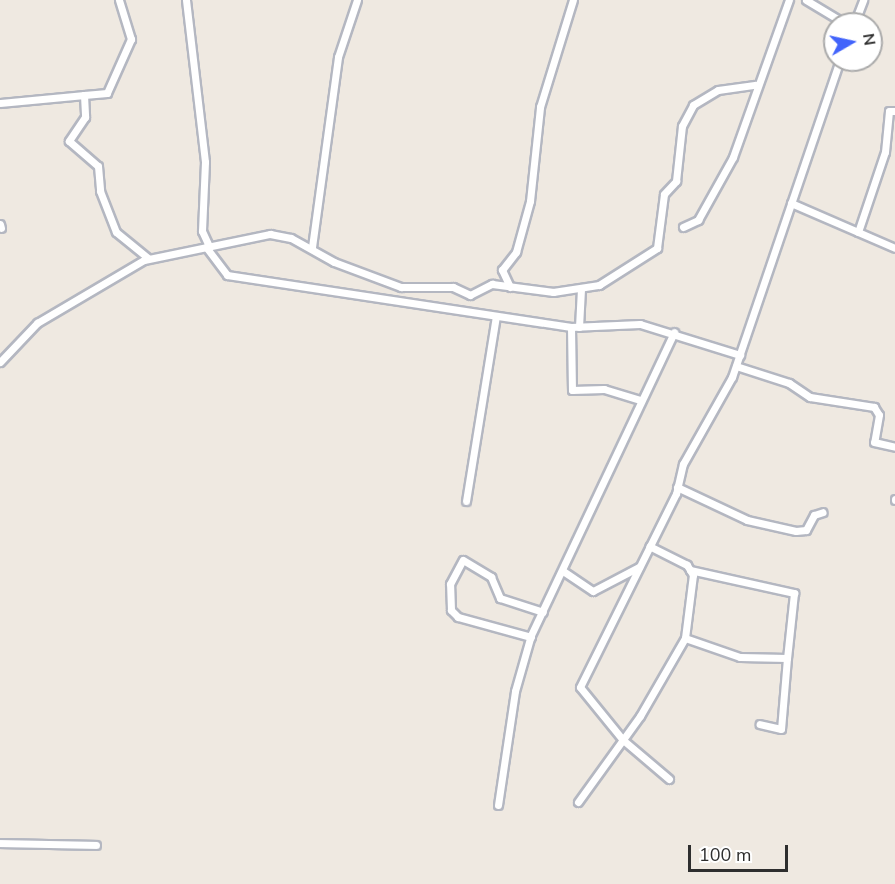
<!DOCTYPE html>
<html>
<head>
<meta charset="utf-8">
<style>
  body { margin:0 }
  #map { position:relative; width:895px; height:884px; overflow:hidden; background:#efe9e1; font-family:"Nunito Sans",sans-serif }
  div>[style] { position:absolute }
  .roads { filter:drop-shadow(2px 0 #b4b7c1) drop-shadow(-2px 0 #b4b7c1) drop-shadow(0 2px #b4b7c1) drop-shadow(0 -2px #b4b7c1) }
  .minor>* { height:7px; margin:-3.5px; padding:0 3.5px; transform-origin:3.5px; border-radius:3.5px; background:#fff }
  span { translate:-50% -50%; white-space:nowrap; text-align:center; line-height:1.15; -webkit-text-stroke:4.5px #fff; paint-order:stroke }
  .north { position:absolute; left:823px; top:12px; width:60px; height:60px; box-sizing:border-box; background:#fff; border:2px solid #ababab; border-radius:50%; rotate:81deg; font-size:16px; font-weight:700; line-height:24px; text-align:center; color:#2e2e2e }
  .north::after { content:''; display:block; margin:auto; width:21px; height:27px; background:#4264fb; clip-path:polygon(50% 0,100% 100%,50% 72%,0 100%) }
  .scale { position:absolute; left:688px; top:845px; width:100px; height:27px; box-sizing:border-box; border:3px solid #2e2e2e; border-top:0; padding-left:8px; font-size:18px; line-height:21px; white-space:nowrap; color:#2e2e2e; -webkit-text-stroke:4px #fff; paint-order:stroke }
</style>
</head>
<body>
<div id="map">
  <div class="roads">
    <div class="minor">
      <i style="left:119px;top:0;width:41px;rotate:72.9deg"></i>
      <i style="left:131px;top:39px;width:59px;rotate:114deg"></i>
      <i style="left:107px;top:93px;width:23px;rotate:175deg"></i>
      <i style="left:84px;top:95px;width:22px;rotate:87deg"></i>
      <i style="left:85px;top:117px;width:29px;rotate:124deg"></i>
      <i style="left:69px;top:141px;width:38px;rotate:41deg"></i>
      <i style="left:98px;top:166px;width:25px;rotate:85deg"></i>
      <i style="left:100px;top:191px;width:44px;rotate:68.7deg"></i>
      <i style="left:116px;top:232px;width:41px;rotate:39.1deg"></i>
      <i style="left:186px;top:0;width:163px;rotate:83.3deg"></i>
      <i style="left:205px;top:162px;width:69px;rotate:92.5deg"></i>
      <i style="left:202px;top:231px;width:17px;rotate:65deg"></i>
      <i style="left:806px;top:0;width:47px;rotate:31deg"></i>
      <i style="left:854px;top:24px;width:26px;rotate:-69deg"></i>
      <i style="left:0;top:103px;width:84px;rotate:-5.4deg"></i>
      <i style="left:791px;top:203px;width:113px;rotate:23.4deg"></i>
      <i style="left:0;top:224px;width:4px;rotate:76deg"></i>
      <i style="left:683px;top:227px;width:17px;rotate:-25deg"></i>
      <i style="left:698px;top:220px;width:72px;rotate:-60.9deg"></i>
      <i style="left:733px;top:157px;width:167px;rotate:-70.4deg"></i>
      <i style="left:858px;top:232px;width:84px;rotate:-71.4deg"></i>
      <i style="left:885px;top:152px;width:41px;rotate:-84.4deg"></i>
      <i style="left:889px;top:111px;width:6px"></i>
      <i style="left:206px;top:247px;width:35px;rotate:53deg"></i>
      <i style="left:227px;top:275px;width:348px;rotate:8.6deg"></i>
      <i style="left:571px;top:327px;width:69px;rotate:-2.5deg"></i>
      <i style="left:640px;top:324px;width:105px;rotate:17.2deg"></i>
      <i style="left:312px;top:247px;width:192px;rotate:-82.2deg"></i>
      <i style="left:338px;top:57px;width:60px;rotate:-71.6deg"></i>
      <i style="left:510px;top:287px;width:19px;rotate:-115deg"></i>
      <i style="left:502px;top:270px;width:23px;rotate:-52deg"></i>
      <i style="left:516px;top:252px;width:53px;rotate:-74.6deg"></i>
      <i style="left:530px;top:201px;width:95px;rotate:-83.9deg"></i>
      <i style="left:540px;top:107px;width:112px;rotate:-72.9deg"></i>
      <i style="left:571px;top:327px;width:63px;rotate:89.1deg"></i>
      <i style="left:572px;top:390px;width:32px;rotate:-2deg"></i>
      <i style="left:604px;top:389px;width:39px;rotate:17deg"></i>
      <i style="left:579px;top:327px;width:37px;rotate:-87deg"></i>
      <i style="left:0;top:362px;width:54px;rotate:-46.5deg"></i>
      <i style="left:37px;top:323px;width:124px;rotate:-30.5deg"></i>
      <i style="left:144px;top:260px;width:129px;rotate:-11.7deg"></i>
      <i style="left:270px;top:234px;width:21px;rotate:11deg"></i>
      <i style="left:291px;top:238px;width:49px;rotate:29.2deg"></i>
      <i style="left:334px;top:262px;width:72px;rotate:20.5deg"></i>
      <i style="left:401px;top:287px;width:52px"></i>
      <i style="left:453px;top:287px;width:19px;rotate:25deg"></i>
      <i style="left:470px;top:295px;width:25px;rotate:-27deg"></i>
      <i style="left:492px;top:284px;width:62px;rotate:7.5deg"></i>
      <i style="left:553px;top:292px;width:47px;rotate:-8.7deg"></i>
      <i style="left:599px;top:285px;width:69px;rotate:-32.5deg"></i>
      <i style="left:657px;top:248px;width:54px;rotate:-82.6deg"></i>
      <i style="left:664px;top:194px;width:18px;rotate:-47deg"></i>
      <i style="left:676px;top:181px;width:55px;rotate:-83.8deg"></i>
      <i style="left:682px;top:126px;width:24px;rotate:-62deg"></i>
      <i style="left:693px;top:105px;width:29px;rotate:-31deg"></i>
      <i style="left:718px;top:90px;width:37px;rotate:-8deg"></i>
      <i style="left:736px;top:366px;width:56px;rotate:17.8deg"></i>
      <i style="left:789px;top:383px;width:25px;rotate:34deg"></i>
      <i style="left:810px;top:397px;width:65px;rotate:8.9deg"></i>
      <i style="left:874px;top:407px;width:9px;rotate:58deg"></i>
      <i style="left:879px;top:415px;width:27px;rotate:100deg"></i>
      <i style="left:874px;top:442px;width:22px;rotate:13deg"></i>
      <i style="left:677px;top:487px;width:77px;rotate:25.2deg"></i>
      <i style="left:747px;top:520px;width:50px;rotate:12.7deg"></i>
      <i style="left:796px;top:531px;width:10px;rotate:-6deg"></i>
      <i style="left:806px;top:530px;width:17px;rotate:-62deg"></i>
      <i style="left:814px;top:515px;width:9px;rotate:-18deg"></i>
      <i style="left:895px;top:500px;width:1px;rotate:-90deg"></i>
      <i style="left:466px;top:501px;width:187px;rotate:-80.8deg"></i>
      <i style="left:690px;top:570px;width:107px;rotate:12.5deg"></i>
      <i style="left:794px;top:593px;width:65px;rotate:96.1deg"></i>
      <i style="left:563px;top:571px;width:36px;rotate:34deg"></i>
      <i style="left:593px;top:591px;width:52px;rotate:-27.6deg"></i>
      <i style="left:531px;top:637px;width:76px;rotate:-164.7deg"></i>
      <i style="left:458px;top:617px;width:10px;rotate:-135deg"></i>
      <i style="left:451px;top:610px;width:26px;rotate:-92deg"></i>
      <i style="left:450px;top:584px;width:27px;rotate:-62deg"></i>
      <i style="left:463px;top:560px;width:33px;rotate:31deg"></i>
      <i style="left:491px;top:577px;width:23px;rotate:67deg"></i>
      <i style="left:500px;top:598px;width:45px;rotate:18deg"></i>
      <i style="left:685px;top:638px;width:58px;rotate:19.1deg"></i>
      <i style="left:740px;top:657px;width:47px;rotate:1.2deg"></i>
      <i style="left:787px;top:658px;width:71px;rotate:94.8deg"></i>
      <i style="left:781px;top:729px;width:22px;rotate:-167deg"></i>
      <i style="left:669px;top:779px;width:60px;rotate:-139.7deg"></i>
      <i style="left:623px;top:740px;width:68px;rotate:-129.1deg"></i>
      <i style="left:580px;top:687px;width:216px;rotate:-63.6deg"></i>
      <i style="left:676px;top:494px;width:31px;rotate:-77deg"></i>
      <i style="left:683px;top:464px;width:100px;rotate:-60.6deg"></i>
      <i style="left:732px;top:377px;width:335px;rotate:-71.2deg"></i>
      <i style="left:578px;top:802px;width:106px;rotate:-54.2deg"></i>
      <i style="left:640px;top:716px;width:90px;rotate:-60deg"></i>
      <i style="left:685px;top:638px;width:64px;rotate:-82.8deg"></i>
      <i style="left:693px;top:575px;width:12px;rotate:-121deg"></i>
      <i style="left:687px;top:565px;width:42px;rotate:-153.4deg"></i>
      <i style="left:498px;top:805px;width:115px;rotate:-81.5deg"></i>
      <i style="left:515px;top:691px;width:58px;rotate:-74.1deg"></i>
      <i style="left:531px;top:635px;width:335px;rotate:-64.7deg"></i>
      <i style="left:0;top:843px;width:96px;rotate:1.2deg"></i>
    </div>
  </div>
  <div class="north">N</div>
  <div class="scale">100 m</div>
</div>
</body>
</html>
